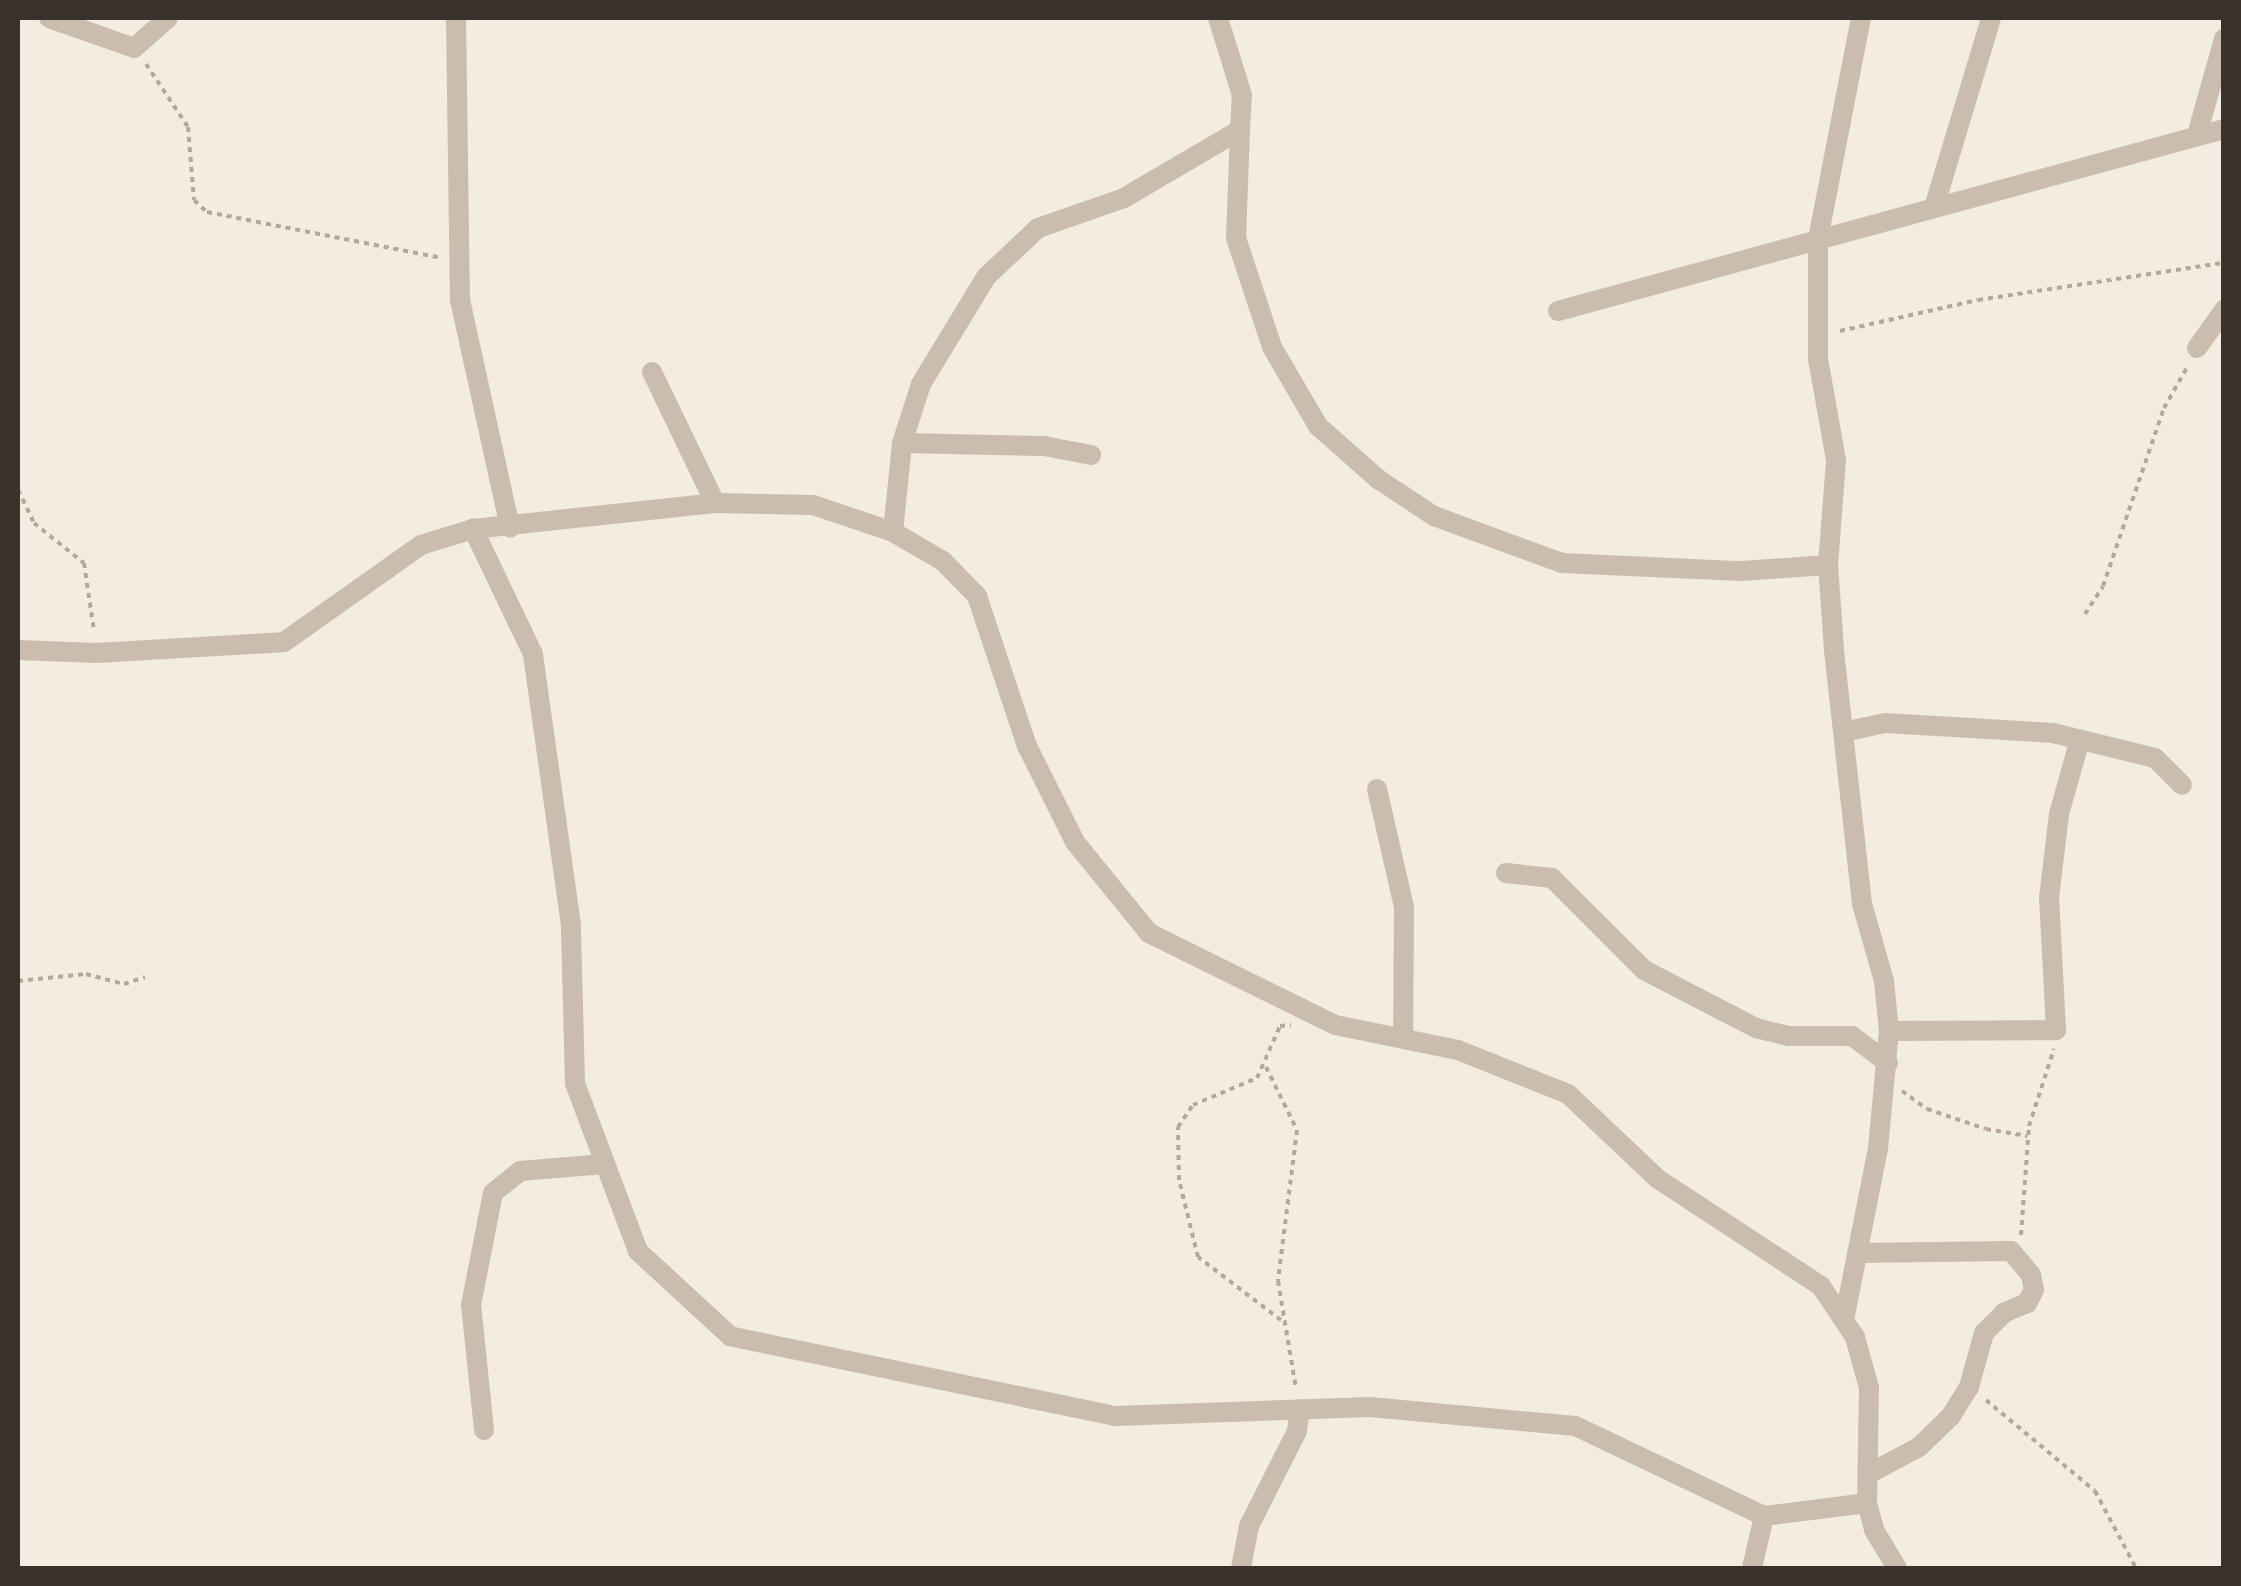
<!DOCTYPE html>
<html>
<head>
<meta charset="utf-8">
<style>
  body { margin:0 }
  #map { position:relative; width:2241px; height:1586px; overflow:hidden; background:#f2ece1; font-family:"Space Grotesk",sans-serif }
  div>[style] { position:absolute }
  .path>* { height:4px; margin-top:-2px; transform-origin:0; background:repeating-linear-gradient(90deg,#b6a797 0 5px,transparent 0 10px) }
  .street>* { height:20px; margin:-10px; padding:0 10px; transform-origin:10px; border-radius:10px; background:#cabdad }
  span { translate:-50% -50%; white-space:nowrap; text-align:center; line-height:1.15; -webkit-text-stroke:8px #faf5ee; paint-order:stroke }
  .frame { position:absolute; inset:0; border:20px solid #39312b; pointer-events:none }
</style>
</head>
<body>
<div id="map">
  <div class="path">
    <i style="left:146px;top:64px;width:76px;rotate:56.3deg"></i>
    <i style="left:188px;top:127px;width:73px;rotate:85.3deg"></i>
    <i style="left:194px;top:200px;width:18px;rotate:43deg"></i>
    <i style="left:207px;top:212px;width:238px;rotate:11.1deg"></i>
    <i style="left:1840px;top:331px;width:141px;rotate:-12.7deg"></i>
    <i style="left:1978px;top:300px;width:249px;rotate:-8.6deg"></i>
    <i style="left:18px;top:490px;width:37px;rotate:64deg"></i>
    <i style="left:34px;top:523px;width:64px;rotate:38.7deg"></i>
    <i style="left:84px;top:563px;width:69px;rotate:81.6deg"></i>
    <i style="left:2085px;top:614px;width:33px;rotate:-57deg"></i>
    <i style="left:2103px;top:586px;width:188px;rotate:-71.1deg"></i>
    <i style="left:2164px;top:408px;width:48px;rotate:-60.3deg"></i>
    <i style="left:18px;top:981px;width:68px;rotate:-5.9deg"></i>
    <i style="left:86px;top:974px;width:39px;rotate:15deg"></i>
    <i style="left:124px;top:984px;width:22px;rotate:-18deg"></i>
    <i style="left:1266px;top:1067px;width:70px;rotate:63.8deg"></i>
    <i style="left:1297px;top:1130px;width:152px;rotate:97.2deg"></i>
    <i style="left:1278px;top:1281px;width:109px;rotate:80.5deg"></i>
    <i style="left:1902px;top:1091px;width:31px;rotate:36deg"></i>
    <i style="left:1927px;top:1109px;width:62px;rotate:18.7deg"></i>
    <i style="left:1986px;top:1129px;width:42px;rotate:9.7deg"></i>
    <i style="left:2021px;top:1235px;width:109px;rotate:-85.8deg"></i>
    <i style="left:2029px;top:1126px;width:81px;rotate:-72deg"></i>
    <i style="left:1281px;top:1320px;width:104px;rotate:-142.8deg"></i>
    <i style="left:1198px;top:1257px;width:79px;rotate:-103.9deg"></i>
    <i style="left:1179px;top:1180px;width:53px;rotate:-91.1deg"></i>
    <i style="left:1178px;top:1127px;width:27px;rotate:-56deg"></i>
    <i style="left:1193px;top:1105px;width:69px;rotate:-22.9deg"></i>
    <i style="left:1257px;top:1078px;width:57px;rotate:-66.1deg"></i>
    <i style="left:1280px;top:1026px;width:11px;rotate:-5deg"></i>
    <i style="left:1986px;top:1400px;width:142px;rotate:39.9deg"></i>
    <i style="left:2095px;top:1491px;width:87px;rotate:62deg"></i>
  </div>
  <div class="street">
    <i style="left:49px;top:18px;width:90px;rotate:19.4deg"></i>
    <i style="left:134px;top:48px;width:45px;rotate:-41.4deg"></i>
    <i style="left:456px;top:18px;width:282px;rotate:89.2deg"></i>
    <i style="left:460px;top:300px;width:233px;rotate:77.6deg"></i>
    <i style="left:1240px;top:130px;width:108px;rotate:92.1deg"></i>
    <i style="left:1236px;top:238px;width:115px;rotate:71.7deg"></i>
    <i style="left:1272px;top:347px;width:91px;rotate:59.8deg"></i>
    <i style="left:1318px;top:426px;width:80px;rotate:41.5deg"></i>
    <i style="left:1378px;top:479px;width:67px;rotate:33.5deg"></i>
    <i style="left:1434px;top:516px;width:136px;rotate:20.2deg"></i>
    <i style="left:1562px;top:563px;width:179px;rotate:2.6deg"></i>
    <i style="left:1741px;top:571px;width:87px;rotate:-3.9deg"></i>
    <i style="left:2197px;top:135px;width:100px;rotate:-74.3deg"></i>
    <i style="left:1935px;top:204px;width:194px;rotate:-73.2deg"></i>
    <i style="left:1558px;top:311px;width:690px;rotate:-15.28deg"></i>
    <i style="left:2197px;top:348px;width:47px;rotate:-54.6deg"></i>
    <i style="left:652px;top:372px;width:145px;rotate:64.3deg"></i>
    <i style="left:902px;top:443px;width:142px;rotate:1.2deg"></i>
    <i style="left:1044px;top:446px;width:48px;rotate:10.8deg"></i>
    <i style="left:893px;top:532px;width:89px;rotate:-84.2deg"></i>
    <i style="left:902px;top:443px;width:62px;rotate:-72.1deg"></i>
    <i style="left:921px;top:384px;width:125px;rotate:-58.7deg"></i>
    <i style="left:986px;top:277px;width:71px;rotate:-43.3deg"></i>
    <i style="left:1038px;top:228px;width:91px;rotate:-19.2deg"></i>
    <i style="left:1124px;top:198px;width:134px;rotate:-30.4deg"></i>
    <i style="left:1240px;top:130px;width:35px;rotate:-87deg"></i>
    <i style="left:1242px;top:95px;width:81px;rotate:-107.3deg"></i>
    <i style="left:18px;top:650px;width:78px;rotate:2.2deg"></i>
    <i style="left:96px;top:653px;width:188px;rotate:-3.3deg"></i>
    <i style="left:284px;top:642px;width:168px;rotate:-35.3deg"></i>
    <i style="left:421px;top:545px;width:54px;rotate:-17.1deg"></i>
    <i style="left:1843px;top:732px;width:43px;rotate:-12.1deg"></i>
    <i style="left:1885px;top:723px;width:168px;rotate:3.4deg"></i>
    <i style="left:2053px;top:733px;width:105px;rotate:13.8deg"></i>
    <i style="left:2155px;top:758px;width:38px;rotate:45deg"></i>
    <i style="left:1377px;top:789px;width:121px;rotate:77.1deg"></i>
    <i style="left:1404px;top:907px;width:132px;rotate:90.4deg"></i>
    <i style="left:1506px;top:873px;width:46px;rotate:6.2deg"></i>
    <i style="left:1552px;top:878px;width:130px;rotate:45deg"></i>
    <i style="left:1644px;top:970px;width:126px;rotate:27.4deg"></i>
    <i style="left:1756px;top:1028px;width:34px;rotate:14deg"></i>
    <i style="left:1789px;top:1036px;width:63px"></i>
    <i style="left:1852px;top:1036px;width:45px;rotate:36.9deg"></i>
    <i style="left:1889px;top:1031px;width:167px;rotate:-0.3deg"></i>
    <i style="left:2056px;top:1030px;width:132px;rotate:-93deg"></i>
    <i style="left:2049px;top:898px;width:85px;rotate:-83.2deg"></i>
    <i style="left:2059px;top:814px;width:74px;rotate:-74.3deg"></i>
    <i style="left:1857px;top:1253px;width:154px;rotate:-0.7deg"></i>
    <i style="left:2011px;top:1251px;width:31px;rotate:50deg"></i>
    <i style="left:2031px;top:1275px;width:15px;rotate:79deg"></i>
    <i style="left:2034px;top:1290px;width:15px;rotate:118deg"></i>
    <i style="left:2027px;top:1303px;width:25px;rotate:157deg"></i>
    <i style="left:2004px;top:1313px;width:28px;rotate:135deg"></i>
    <i style="left:1984px;top:1333px;width:56px;rotate:105.5deg"></i>
    <i style="left:1969px;top:1387px;width:34px;rotate:122deg"></i>
    <i style="left:1951px;top:1416px;width:45px;rotate:135.9deg"></i>
    <i style="left:1919px;top:1447px;width:55px;rotate:152deg"></i>
    <i style="left:1845px;top:1315px;width:169px;rotate:-78.8deg"></i>
    <i style="left:1878px;top:1149px;width:119px;rotate:-84.7deg"></i>
    <i style="left:1889px;top:1031px;width:50px;rotate:-95.7deg"></i>
    <i style="left:1884px;top:981px;width:80px;rotate:-105.9deg"></i>
    <i style="left:1862px;top:904px;width:256px;rotate:-96.3deg"></i>
    <i style="left:1834px;top:650px;width:85px;rotate:-94deg"></i>
    <i style="left:1828px;top:565px;width:105px;rotate:-85.6deg"></i>
    <i style="left:1836px;top:460px;width:103px;rotate:-100.1deg"></i>
    <i style="left:1818px;top:359px;width:120px;rotate:-90deg"></i>
    <i style="left:1818px;top:239px;width:225px;rotate:-79deg"></i>
    <i style="left:484px;top:1430px;width:126px;rotate:-95.9deg"></i>
    <i style="left:471px;top:1305px;width:114px;rotate:-78.9deg"></i>
    <i style="left:493px;top:1193px;width:35px;rotate:-39deg"></i>
    <i style="left:520px;top:1171px;width:85px;rotate:-4.7deg"></i>
    <i style="left:1867px;top:1503px;width:104px;rotate:172.8deg"></i>
    <i style="left:1764px;top:1516px;width:209px;rotate:-154.5deg"></i>
    <i style="left:1575px;top:1426px;width:206px;rotate:-174.7deg"></i>
    <i style="left:1370px;top:1407px;width:255px;rotate:178deg"></i>
    <i style="left:1115px;top:1416px;width:393px;rotate:-168.3deg"></i>
    <i style="left:730px;top:1336px;width:125px;rotate:-137.3deg"></i>
    <i style="left:638px;top:1251px;width:179px;rotate:-110.6deg"></i>
    <i style="left:575px;top:1083px;width:158px;rotate:-91.5deg"></i>
    <i style="left:571px;top:925px;width:274px;rotate:-98deg"></i>
    <i style="left:533px;top:654px;width:139px;rotate:-115.6deg"></i>
    <i style="left:473px;top:529px;width:243px;rotate:-6.1deg"></i>
    <i style="left:715px;top:503px;width:98px;rotate:1.2deg"></i>
    <i style="left:813px;top:505px;width:84px;rotate:18.6deg"></i>
    <i style="left:893px;top:532px;width:58px;rotate:30.1deg"></i>
    <i style="left:943px;top:561px;width:49px;rotate:45.8deg"></i>
    <i style="left:977px;top:596px;width:158px;rotate:71.6deg"></i>
    <i style="left:1027px;top:746px;width:107px;rotate:63.4deg"></i>
    <i style="left:1075px;top:842px;width:117px;rotate:50.9deg"></i>
    <i style="left:1149px;top:933px;width:208px;rotate:26.3deg"></i>
    <i style="left:1335px;top:1025px;width:126px;rotate:11.5deg"></i>
    <i style="left:1458px;top:1050px;width:118px;rotate:21.8deg"></i>
    <i style="left:1568px;top:1094px;width:124px;rotate:43.4deg"></i>
    <i style="left:1658px;top:1179px;width:195px;rotate:33.3deg"></i>
    <i style="left:1821px;top:1286px;width:61px;rotate:56.3deg"></i>
    <i style="left:1855px;top:1337px;width:53px;rotate:74.6deg"></i>
    <i style="left:1869px;top:1388px;width:115px;rotate:91deg"></i>
    <i style="left:1867px;top:1503px;width:28px;rotate:75deg"></i>
    <i style="left:1874px;top:1530px;width:44px;rotate:58.8deg"></i>
    <i style="left:1241px;top:1568px;width:43px;rotate:-79.2deg"></i>
    <i style="left:1249px;top:1526px;width:106px;rotate:-63.2deg"></i>
    <i style="left:1297px;top:1431px;width:22px;rotate:-82deg"></i>
    <i style="left:1752px;top:1568px;width:53px;rotate:-77deg"></i>
  </div>
  <div class="frame"></div>
</div>
</body>
</html>
